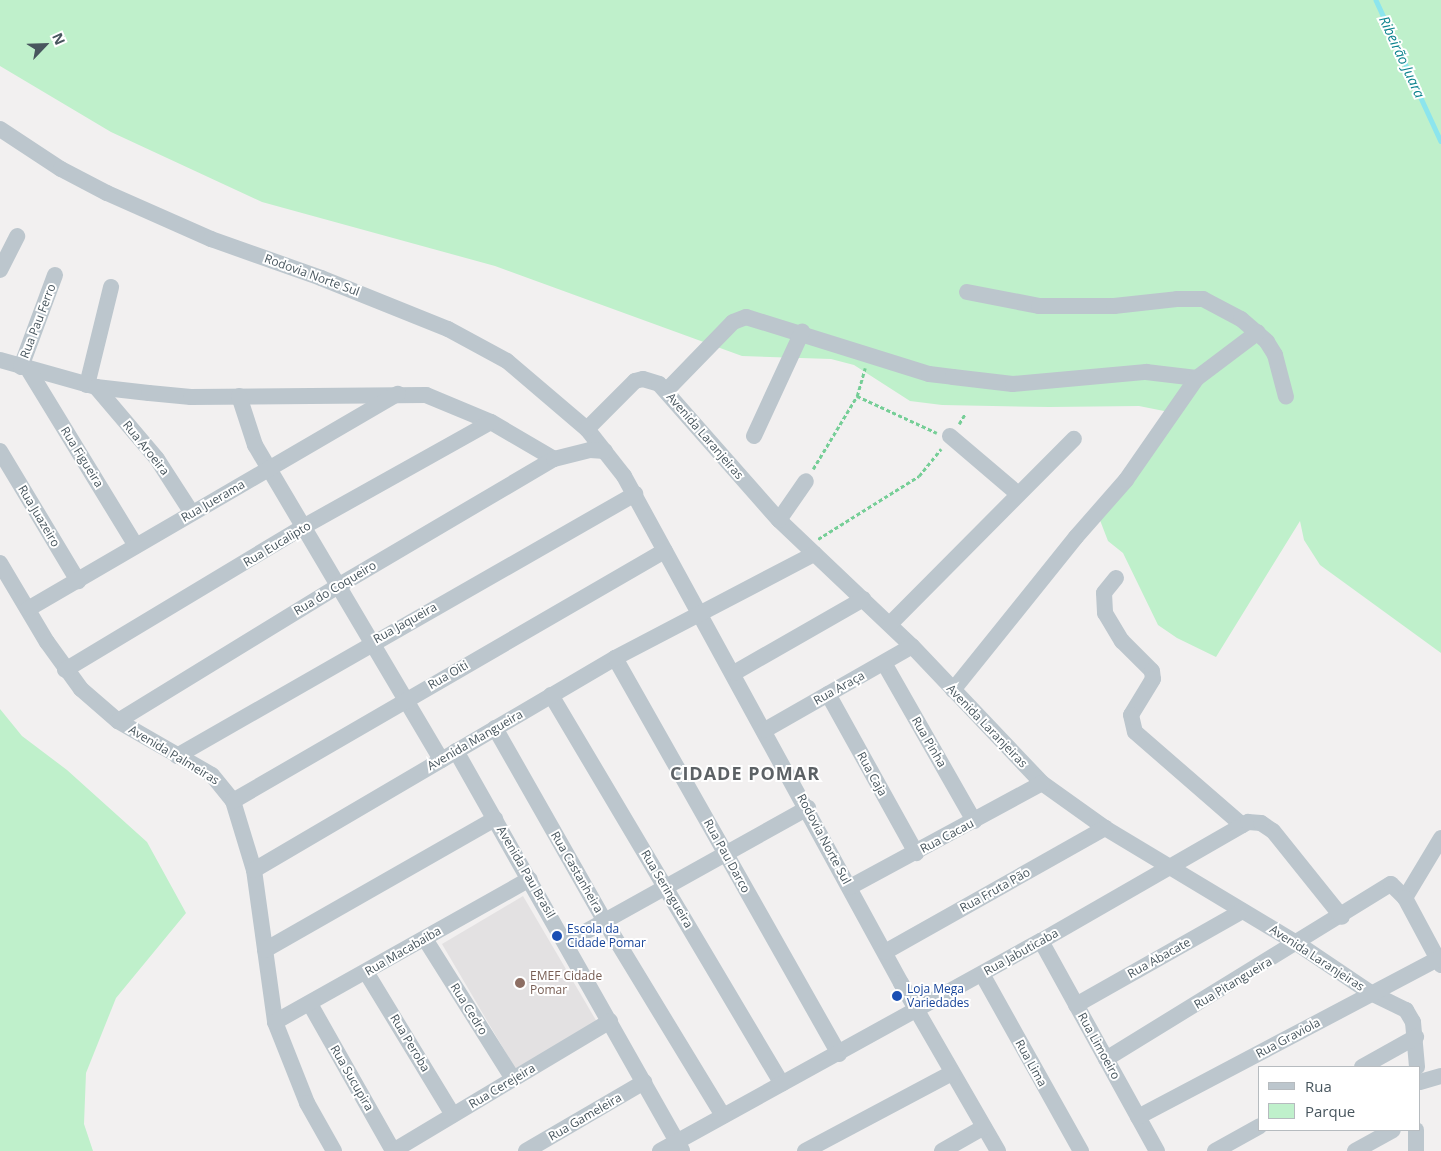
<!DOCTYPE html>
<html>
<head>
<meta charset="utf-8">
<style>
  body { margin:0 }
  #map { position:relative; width:1441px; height:1151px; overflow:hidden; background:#f2f0f0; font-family:"Open Sans",sans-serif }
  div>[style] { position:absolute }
  .education>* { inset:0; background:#e3e1e2 }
  .green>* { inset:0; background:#bff0cb }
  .stream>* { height:4.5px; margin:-2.25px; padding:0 2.25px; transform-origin:2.25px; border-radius:2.25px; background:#8ce5ed }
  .path>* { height:2.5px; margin-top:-1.25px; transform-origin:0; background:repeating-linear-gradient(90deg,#76ce97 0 4px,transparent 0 6.5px) }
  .minor>* { height:16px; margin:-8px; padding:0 8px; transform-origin:8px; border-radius:8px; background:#bcc6cd }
  .dots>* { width:14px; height:14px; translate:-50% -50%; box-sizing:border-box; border:2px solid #fff; border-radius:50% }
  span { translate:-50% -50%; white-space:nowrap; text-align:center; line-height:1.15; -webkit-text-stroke:4px #fff; paint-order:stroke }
  .street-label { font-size:12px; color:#48565e }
  .transit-label { font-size:12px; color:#164399 }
  .left { translate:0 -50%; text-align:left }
  .education-label { font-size:12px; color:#785e54 }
  .water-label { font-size:14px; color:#0d838e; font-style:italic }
  .district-label { font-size:18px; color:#5c6165; font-weight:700; letter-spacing:1px }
  .legend { position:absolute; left:1258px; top:1066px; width:162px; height:65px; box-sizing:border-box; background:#fff; border:1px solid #b6bbbf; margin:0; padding:6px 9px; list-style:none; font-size:15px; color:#48565e }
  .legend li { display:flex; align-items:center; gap:10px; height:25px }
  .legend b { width:25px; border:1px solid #b6bbbf }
  .north { position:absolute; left:20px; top:20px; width:50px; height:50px; -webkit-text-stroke:4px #fff; paint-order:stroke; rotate:66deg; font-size:14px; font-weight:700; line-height:20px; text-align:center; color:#48565e }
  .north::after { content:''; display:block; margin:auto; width:18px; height:22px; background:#48565e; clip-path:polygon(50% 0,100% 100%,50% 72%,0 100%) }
</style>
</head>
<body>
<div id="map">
  <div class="education">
    <i style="clip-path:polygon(523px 896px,597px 1022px,516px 1070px,442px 944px)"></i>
  </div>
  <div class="green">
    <i style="clip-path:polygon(0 0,1441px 0,1441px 653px,1320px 565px,1304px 540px,1300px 521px,1216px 657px,1177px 638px,1158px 625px,1123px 553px,1108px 541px,1098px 515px,1179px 414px,1139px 406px,1049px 407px,942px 405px,910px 401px,854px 365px,831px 359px,742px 356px,495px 266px,262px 202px,111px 132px,0 66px)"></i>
    <i style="clip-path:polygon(0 709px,22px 736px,67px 770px,147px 842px,186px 913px,116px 998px,86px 1073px,84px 1124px,93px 1151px,0 1151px)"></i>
  </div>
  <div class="stream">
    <i style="left:1376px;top:0;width:155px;rotate:65.3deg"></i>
  </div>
  <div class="path">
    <i style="left:857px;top:396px;width:88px;rotate:24.8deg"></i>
    <i style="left:959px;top:424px;width:12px;rotate:-59deg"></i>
    <i style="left:813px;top:469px;width:85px;rotate:-58.9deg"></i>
    <i style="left:857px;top:396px;width:29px;rotate:-74deg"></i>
    <i style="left:818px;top:539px;width:119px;rotate:-32deg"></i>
    <i style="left:919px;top:476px;width:35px;rotate:-51deg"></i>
  </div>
  <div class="minor">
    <i style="left:0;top:129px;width:73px;rotate:33.3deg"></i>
    <i style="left:61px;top:169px;width:52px;rotate:27.6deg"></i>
    <i style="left:107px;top:193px;width:114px;rotate:23.9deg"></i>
    <i style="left:211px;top:239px;width:117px;rotate:19.5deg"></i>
    <i style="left:321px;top:278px;width:137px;rotate:21.9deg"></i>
    <i style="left:448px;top:329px;width:67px;rotate:28.5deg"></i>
    <i style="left:507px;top:361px;width:105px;rotate:40.4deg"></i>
    <i style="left:587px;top:429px;width:60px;rotate:51.8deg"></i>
    <i style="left:624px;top:476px;width:578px;rotate:61.35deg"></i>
    <i style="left:901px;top:983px;width:194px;rotate:60deg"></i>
    <i style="left:0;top:270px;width:38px;rotate:-63deg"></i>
    <i style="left:967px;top:292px;width:73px;rotate:11deg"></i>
    <i style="left:1039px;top:306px;width:75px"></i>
    <i style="left:1114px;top:306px;width:63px;rotate:-6.3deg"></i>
    <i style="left:1177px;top:299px;width:26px"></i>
    <i style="left:1203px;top:299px;width:43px;rotate:27.8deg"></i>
    <i style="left:1241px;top:319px;width:35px;rotate:41deg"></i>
    <i style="left:1267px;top:342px;width:15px;rotate:58deg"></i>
    <i style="left:1275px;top:355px;width:43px;rotate:75.3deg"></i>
    <i style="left:0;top:360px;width:100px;rotate:15.7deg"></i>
    <i style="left:96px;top:387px;width:53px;rotate:6.5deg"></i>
    <i style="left:149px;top:393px;width:42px;rotate:5.4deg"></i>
    <i style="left:191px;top:397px;width:235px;rotate:-0.5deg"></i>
    <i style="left:426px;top:395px;width:70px;rotate:22.6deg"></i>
    <i style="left:491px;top:422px;width:73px;rotate:30.4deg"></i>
    <i style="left:21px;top:367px;width:98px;rotate:-69.7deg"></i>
    <i style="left:28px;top:369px;width:207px;rotate:58.6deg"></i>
    <i style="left:87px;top:385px;width:101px;rotate:-76.2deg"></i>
    <i style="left:96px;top:387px;width:94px;rotate:49.7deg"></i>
    <i style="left:157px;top:459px;width:64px;rotate:57.1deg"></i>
    <i style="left:666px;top:391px;width:96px;rotate:-45.8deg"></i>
    <i style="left:733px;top:322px;width:14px;rotate:-21deg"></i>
    <i style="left:746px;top:317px;width:192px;rotate:17.3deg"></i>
    <i style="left:929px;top:374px;width:24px;rotate:7deg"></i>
    <i style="left:953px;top:377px;width:60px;rotate:6.7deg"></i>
    <i style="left:1013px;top:384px;width:134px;rotate:-5.2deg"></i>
    <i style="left:1146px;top:372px;width:51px;rotate:6.7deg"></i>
    <i style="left:239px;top:396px;width:52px;rotate:71.9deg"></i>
    <i style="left:255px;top:445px;width:366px;rotate:59.4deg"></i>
    <i style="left:587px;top:429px;width:68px;rotate:-45deg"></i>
    <i style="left:635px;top:381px;width:8px;rotate:-14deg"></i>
    <i style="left:643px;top:379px;width:17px;rotate:17deg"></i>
    <i style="left:659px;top:384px;width:181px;rotate:48.6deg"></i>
    <i style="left:779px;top:520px;width:183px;rotate:43.5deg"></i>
    <i style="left:912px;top:646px;width:189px;rotate:46.5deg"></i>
    <i style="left:1042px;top:783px;width:77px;rotate:35.5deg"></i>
    <i style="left:1105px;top:828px;width:225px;rotate:31deg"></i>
    <i style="left:1298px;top:944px;width:88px;rotate:33.9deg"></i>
    <i style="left:1371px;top:993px;width:39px;rotate:26deg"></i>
    <i style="left:1406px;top:1010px;width:14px;rotate:60deg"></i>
    <i style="left:1413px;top:1022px;width:45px;rotate:84.9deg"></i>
    <i style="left:754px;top:436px;width:115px;rotate:-65.2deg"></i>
    <i style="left:950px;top:436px;width:88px;rotate:40.4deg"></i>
    <i style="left:0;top:451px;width:152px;rotate:59deg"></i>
    <i style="left:779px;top:520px;width:47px;rotate:-55.3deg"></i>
    <i style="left:0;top:563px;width:92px;rotate:59.3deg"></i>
    <i style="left:47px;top:642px;width:58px;rotate:54.1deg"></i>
    <i style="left:81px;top:689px;width:49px;rotate:40.9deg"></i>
    <i style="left:118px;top:721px;width:108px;rotate:29.9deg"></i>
    <i style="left:212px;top:775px;width:33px;rotate:51deg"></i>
    <i style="left:233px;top:801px;width:72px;rotate:73.1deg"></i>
    <i style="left:254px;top:870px;width:153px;rotate:82.1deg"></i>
    <i style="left:275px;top:1022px;width:87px;rotate:68.4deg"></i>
    <i style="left:307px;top:1103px;width:55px;rotate:60.6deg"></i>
    <i style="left:1116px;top:578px;width:19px;rotate:129deg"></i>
    <i style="left:1104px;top:593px;width:20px;rotate:87deg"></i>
    <i style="left:1105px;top:613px;width:33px;rotate:59deg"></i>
    <i style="left:1122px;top:641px;width:42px;rotate:45deg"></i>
    <i style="left:1152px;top:671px;width:8px;rotate:83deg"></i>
    <i style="left:1153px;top:679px;width:42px;rotate:121.4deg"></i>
    <i style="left:1131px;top:715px;width:17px;rotate:77deg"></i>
    <i style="left:1135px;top:732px;width:142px;rotate:41deg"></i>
    <i style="left:28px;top:609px;width:428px;rotate:-30.2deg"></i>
    <i style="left:890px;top:624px;width:261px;rotate:-45.2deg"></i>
    <i style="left:615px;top:658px;width:455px;rotate:60.5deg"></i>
    <i style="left:884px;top:663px;width:182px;rotate:60.3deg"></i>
    <i style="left:65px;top:670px;width:278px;rotate:-31deg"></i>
    <i style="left:303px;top:527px;width:215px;rotate:-29.2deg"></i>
    <i style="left:734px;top:673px;width:149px;rotate:-29.8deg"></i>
    <i style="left:953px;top:690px;width:196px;rotate:-51.2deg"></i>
    <i style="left:1076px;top:537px;width:76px;rotate:-48.7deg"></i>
    <i style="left:1126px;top:480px;width:124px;rotate:-55.2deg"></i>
    <i style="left:1197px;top:378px;width:76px;rotate:-37deg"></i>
    <i style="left:828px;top:694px;width:182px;rotate:61deg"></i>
    <i style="left:551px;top:695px;width:452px;rotate:59.3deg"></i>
    <i style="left:118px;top:721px;width:258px;rotate:-31.5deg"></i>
    <i style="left:338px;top:586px;width:251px;rotate:-30.5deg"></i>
    <i style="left:554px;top:459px;width:37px;rotate:-14deg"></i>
    <i style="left:590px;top:450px;width:15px;rotate:4deg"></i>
    <i style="left:495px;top:728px;width:221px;rotate:60.4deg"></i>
    <i style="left:604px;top:920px;width:229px;rotate:58.7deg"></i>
    <i style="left:765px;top:730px;width:169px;rotate:-29.7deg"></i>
    <i style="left:456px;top:751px;width:459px;rotate:60.5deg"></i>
    <i style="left:177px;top:756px;width:528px;rotate:-29.77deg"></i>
    <i style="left:233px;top:801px;width:499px;rotate:-30.1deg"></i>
    <i style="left:254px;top:870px;width:419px;rotate:-30.4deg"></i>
    <i style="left:615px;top:658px;width:225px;rotate:-27.6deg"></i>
    <i style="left:850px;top:887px;width:218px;rotate:-28.4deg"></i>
    <i style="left:1405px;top:898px;width:70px;rotate:-59deg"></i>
    <i style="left:425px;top:939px;width:165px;rotate:57.8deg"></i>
    <i style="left:1041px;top:941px;width:240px;rotate:61.1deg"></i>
    <i style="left:567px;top:942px;width:276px;rotate:-29.1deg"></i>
    <i style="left:265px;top:950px;width:265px;rotate:-29.7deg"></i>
    <i style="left:885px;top:952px;width:253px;rotate:-29.4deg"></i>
    <i style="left:366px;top:972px;width:167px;rotate:58.7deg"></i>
    <i style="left:982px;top:974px;width:203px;rotate:60.8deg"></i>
    <i style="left:310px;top:1004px;width:169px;rotate:60.5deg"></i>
    <i style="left:1076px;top:1005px;width:191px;rotate:-29.5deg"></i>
    <i style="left:275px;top:1022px;width:292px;rotate:-29.3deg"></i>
    <i style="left:1106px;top:1059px;width:334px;rotate:-31.6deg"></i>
    <i style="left:1391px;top:884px;width:20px;rotate:45deg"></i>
    <i style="left:1405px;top:898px;width:76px;rotate:61.8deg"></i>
    <i style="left:1362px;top:1067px;width:62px;rotate:-29.1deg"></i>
    <i style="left:1420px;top:1082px;width:22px;rotate:-16deg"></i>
    <i style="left:1138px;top:1117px;width:339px;rotate:-27.8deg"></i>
    <i style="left:393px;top:1151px;width:253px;rotate:-30.9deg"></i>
    <i style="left:526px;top:1151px;width:137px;rotate:-30.3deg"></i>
    <i style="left:660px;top:1151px;width:435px;rotate:-28.9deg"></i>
    <i style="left:1041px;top:941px;width:239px;rotate:-29.9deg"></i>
    <i style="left:1248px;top:822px;width:13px;rotate:4deg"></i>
    <i style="left:1261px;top:823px;width:14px;rotate:34deg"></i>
    <i style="left:1273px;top:831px;width:110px;rotate:51.3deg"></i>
    <i style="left:805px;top:1151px;width:166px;rotate:-28deg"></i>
    <i style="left:942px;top:1151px;width:48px;rotate:-29.7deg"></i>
    <i style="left:1215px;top:1151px;width:51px;rotate:-29.1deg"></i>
    <i style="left:1355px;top:1151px;width:43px;rotate:-28.9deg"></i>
    <i style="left:1416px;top:1151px;width:21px;rotate:-90deg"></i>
  </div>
  <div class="dots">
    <i style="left:557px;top:936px;background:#1a4fb4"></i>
    <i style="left:520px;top:983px;background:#8d6e63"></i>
    <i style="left:897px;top:996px;background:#1a4fb4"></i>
  </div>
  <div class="street-label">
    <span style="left:312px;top:275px;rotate:20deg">Rodovia Norte Sul</span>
    <span style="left:38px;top:321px;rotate:-69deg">Rua Pau Ferro</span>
    <span style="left:705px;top:436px;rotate:49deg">Avenida Laranjeiras</span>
    <span style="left:146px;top:448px;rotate:51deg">Rua Aroeira</span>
    <span style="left:82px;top:457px;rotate:58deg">Rua Figueira</span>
    <span style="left:213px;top:501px;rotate:-30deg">Rua Juerama</span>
    <span style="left:39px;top:516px;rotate:59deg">Rua Juazeiro</span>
    <span style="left:277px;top:544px;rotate:-31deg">Rua Eucalipto</span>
    <span style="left:335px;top:588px;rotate:-31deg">Rua do Coqueiro</span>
    <span style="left:405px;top:623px;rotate:-29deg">Rua Jaqueira</span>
    <span style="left:448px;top:675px;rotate:-30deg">Rua Oiti</span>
    <span style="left:839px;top:688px;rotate:-29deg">Rua Araça</span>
    <span style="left:987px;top:726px;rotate:46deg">Avenida Laranjeiras</span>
    <span style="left:475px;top:740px;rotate:-30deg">Avenida Mangueira</span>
    <span style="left:929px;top:742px;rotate:60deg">Rua Pinha</span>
    <span style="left:174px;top:755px;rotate:31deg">Avenida Palmeiras</span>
    <span style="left:872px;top:774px;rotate:61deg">Rua Caja</span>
    <span style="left:947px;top:836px;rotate:-28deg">Rua Cacau</span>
    <span style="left:824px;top:839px;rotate:62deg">Rodovia Norte Sul</span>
    <span style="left:727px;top:856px;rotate:61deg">Rua Pau Darco</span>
    <span style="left:526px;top:872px;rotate:60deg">Avenida Pau Brasil</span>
    <span style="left:577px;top:872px;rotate:60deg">Rua Castanheira</span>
    <span style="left:667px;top:889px;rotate:59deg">Rua Seringueira</span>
    <span style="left:995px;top:890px;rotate:-29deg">Rua Fruta Pão</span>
    <span style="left:403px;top:951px;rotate:-30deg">Rua Macabaiba</span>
    <span style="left:1021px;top:952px;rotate:-29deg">Rua Jabuticaba</span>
    <span style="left:1159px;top:958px;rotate:-29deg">Rua Abacate</span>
    <span style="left:1317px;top:958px;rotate:33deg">Avenida Laranjeiras</span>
    <span style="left:1233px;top:983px;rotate:-31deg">Rua Pitangueira</span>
    <span style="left:469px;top:1009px;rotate:58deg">Rua Cedro</span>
    <span style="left:1288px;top:1038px;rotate:-28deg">Rua Graviola</span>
    <span style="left:410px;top:1043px;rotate:59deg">Rua Peroba</span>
    <span style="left:1099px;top:1046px;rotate:61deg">Rua Limoeiro</span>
    <span style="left:1031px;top:1063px;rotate:61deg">Rua Lima</span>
    <span style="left:352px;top:1078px;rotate:60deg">Rua Sucupira</span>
    <span style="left:502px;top:1086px;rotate:-31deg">Rua Cerejeira</span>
    <span style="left:585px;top:1117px;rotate:-30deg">Rua Gameleira</span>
  </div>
  <div class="transit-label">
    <span class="left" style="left:567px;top:936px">Escola da<br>Cidade Pomar</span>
    <span class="left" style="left:907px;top:996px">Loja Mega<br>Variedades</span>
  </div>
  <div class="education-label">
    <span class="left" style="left:530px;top:983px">EMEF Cidade<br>Pomar</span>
  </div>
  <div class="water-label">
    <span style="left:1402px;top:57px;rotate:65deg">Ribeirão Juara</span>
  </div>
  <div class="district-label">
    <span style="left:745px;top:773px">CIDADE POMAR</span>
  </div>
  <ul class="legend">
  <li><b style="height:6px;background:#bcc6cd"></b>Rua</li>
  <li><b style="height:14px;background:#bff0cb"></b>Parque</li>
  </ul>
  <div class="north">N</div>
</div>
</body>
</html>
